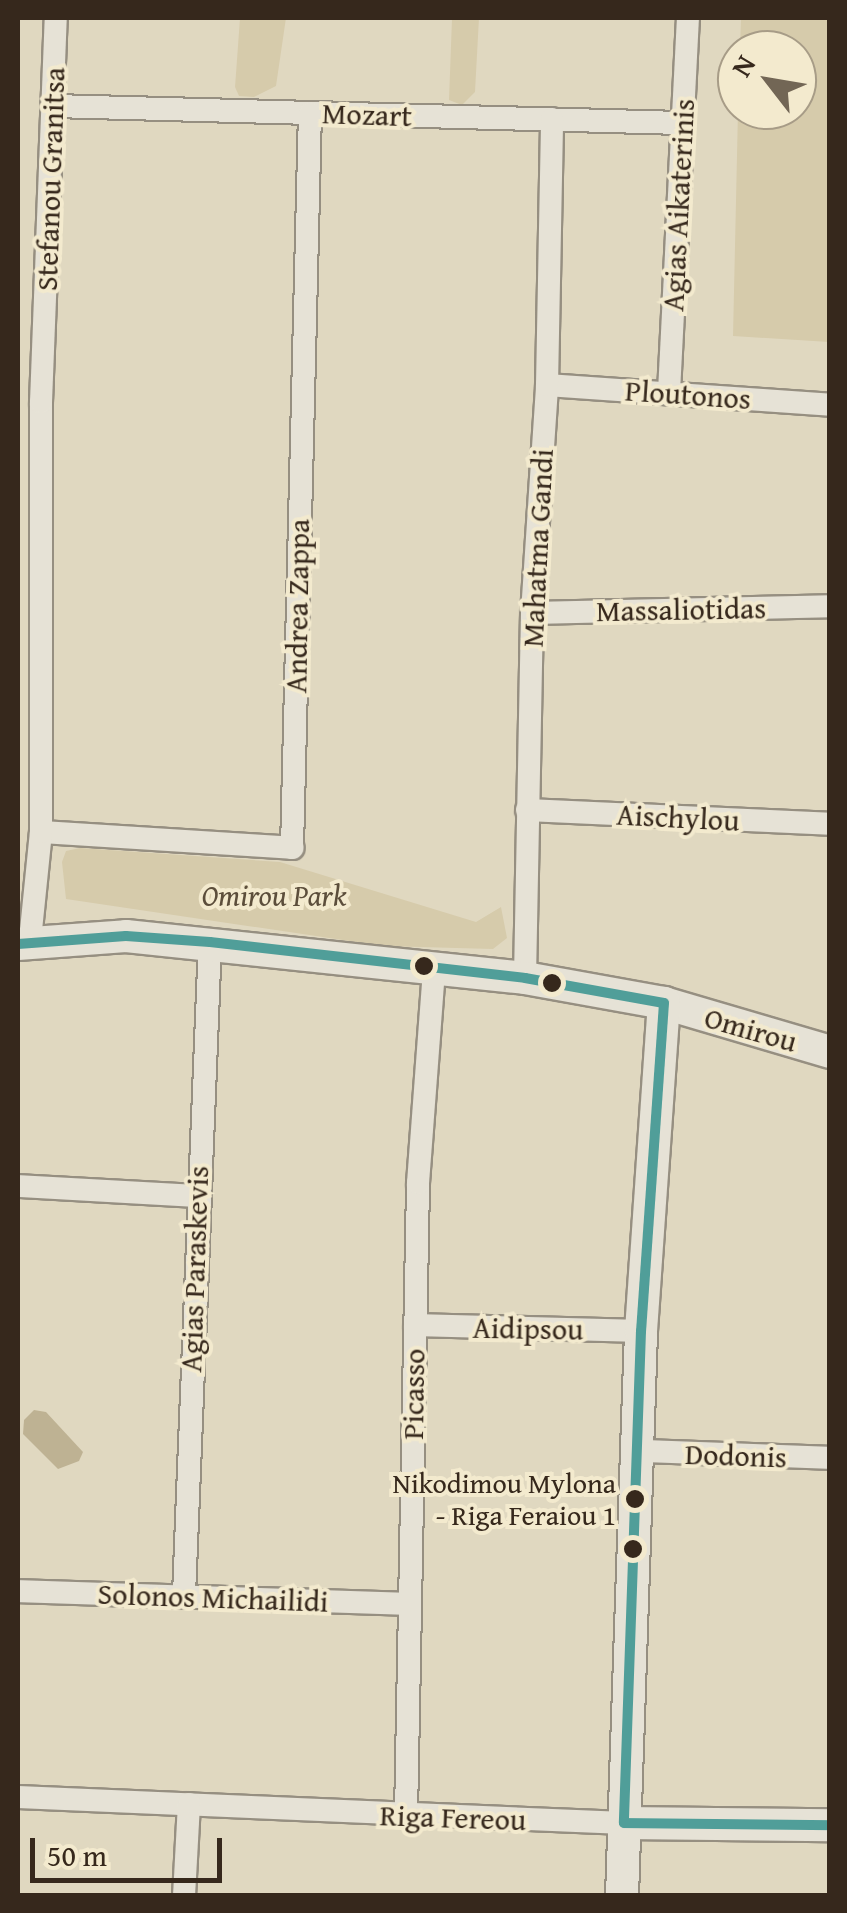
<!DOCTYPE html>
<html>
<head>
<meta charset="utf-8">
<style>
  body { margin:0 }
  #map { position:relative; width:847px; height:1913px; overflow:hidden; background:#e0d8c0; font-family:"Gentium Book Plus",serif }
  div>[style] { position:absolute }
  .green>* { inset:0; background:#d6cbab }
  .water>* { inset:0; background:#beb293 }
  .roads { filter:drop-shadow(2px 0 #968f81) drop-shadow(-2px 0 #968f81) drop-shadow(0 2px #968f81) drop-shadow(0 -2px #968f81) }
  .street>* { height:22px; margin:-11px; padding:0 11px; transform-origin:11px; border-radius:11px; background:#e6e2d6 }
  .secondary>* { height:32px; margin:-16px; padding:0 16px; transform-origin:16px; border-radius:16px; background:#e6e2d6 }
  .bus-1>* { height:10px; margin:-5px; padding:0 5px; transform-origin:5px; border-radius:5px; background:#509e99 }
  .dots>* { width:28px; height:28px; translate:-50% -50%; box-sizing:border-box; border:5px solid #f3eace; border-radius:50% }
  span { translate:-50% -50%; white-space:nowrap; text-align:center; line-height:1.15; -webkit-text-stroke:8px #f3eace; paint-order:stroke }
  .bus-label { font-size:28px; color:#36281c }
  .right { translate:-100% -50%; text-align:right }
  .street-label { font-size:30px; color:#36281c }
  .park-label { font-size:30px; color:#5c4e3b; font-style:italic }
  .frame { position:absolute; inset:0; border:20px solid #36281c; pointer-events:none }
  .north { position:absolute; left:717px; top:30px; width:100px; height:100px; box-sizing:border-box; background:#f3eace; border:2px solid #a79c87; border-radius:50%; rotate:301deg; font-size:28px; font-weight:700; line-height:40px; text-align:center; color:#36281c }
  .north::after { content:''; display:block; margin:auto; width:35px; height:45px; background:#726655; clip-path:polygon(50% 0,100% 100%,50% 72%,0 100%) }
  .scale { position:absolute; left:30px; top:1838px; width:192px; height:45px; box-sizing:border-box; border:5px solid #36281c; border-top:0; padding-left:12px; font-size:30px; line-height:35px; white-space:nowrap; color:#36281c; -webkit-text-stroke:8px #f3eace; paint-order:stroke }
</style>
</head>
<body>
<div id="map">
  <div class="green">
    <i style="clip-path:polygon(240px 18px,286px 18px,276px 86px,254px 97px,239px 96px,235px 87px)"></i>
    <i style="clip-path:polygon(452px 18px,479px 18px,475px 92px,462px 105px,449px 100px)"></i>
    <i style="clip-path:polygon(741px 18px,829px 18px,829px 342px,733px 336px,738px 110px,797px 110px,797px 50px,740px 50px)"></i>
    <i style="clip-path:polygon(80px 848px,280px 862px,476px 922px,501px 907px,507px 938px,493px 949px,383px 946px,66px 899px,62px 862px,66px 851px)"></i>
  </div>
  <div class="water">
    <i style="clip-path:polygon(34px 1410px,46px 1412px,83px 1452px,79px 1461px,58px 1469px,23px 1434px,24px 1420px)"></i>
  </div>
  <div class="roads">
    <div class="street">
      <i style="left:53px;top:106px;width:629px;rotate:1.55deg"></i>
      <i style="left:547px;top:385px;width:284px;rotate:4deg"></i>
      <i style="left:669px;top:392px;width:374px;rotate:-87.1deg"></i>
      <i style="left:532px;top:613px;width:298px;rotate:-1.3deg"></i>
      <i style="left:527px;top:810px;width:303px;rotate:2.6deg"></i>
      <i style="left:41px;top:832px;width:252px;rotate:3.6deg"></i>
      <i style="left:292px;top:848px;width:735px;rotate:-88.6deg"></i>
      <i style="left:30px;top:940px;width:109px;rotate:-84.2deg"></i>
      <i style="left:41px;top:832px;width:430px;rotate:-90deg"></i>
      <i style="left:41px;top:402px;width:384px;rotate:-87.8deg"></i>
      <i style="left:525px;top:978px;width:365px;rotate:-88.9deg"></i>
      <i style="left:532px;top:613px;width:228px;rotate:-86.2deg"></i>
      <i style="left:547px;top:385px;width:266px;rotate:-88.9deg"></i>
      <i style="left:18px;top:1186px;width:177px;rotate:3.2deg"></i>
      <i style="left:415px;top:1325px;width:226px;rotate:1.5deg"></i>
      <i style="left:642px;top:1451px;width:188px;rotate:2.1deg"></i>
      <i style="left:18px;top:1591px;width:390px;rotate:1.9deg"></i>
      <i style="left:184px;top:1595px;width:654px;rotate:-87.72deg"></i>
      <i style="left:18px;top:1797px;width:607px;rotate:2.46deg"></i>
      <i style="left:406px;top:1816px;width:633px;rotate:-88.91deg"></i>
      <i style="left:418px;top:1183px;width:212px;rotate:-85.7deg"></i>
      <i style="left:184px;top:1896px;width:92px;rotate:-86.9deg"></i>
    </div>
    <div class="secondary">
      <i style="left:18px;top:944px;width:108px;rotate:-4.2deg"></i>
      <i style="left:126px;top:936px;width:401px;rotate:6deg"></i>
      <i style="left:525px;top:978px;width:141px;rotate:10.2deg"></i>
      <i style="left:664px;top:1003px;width:173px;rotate:16.4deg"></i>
      <i style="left:624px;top:1823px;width:206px;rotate:0.6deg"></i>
      <i style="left:622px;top:1896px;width:565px;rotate:-88.07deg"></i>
      <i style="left:641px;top:1331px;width:329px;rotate:-86deg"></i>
    </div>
  </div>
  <div class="bus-1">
    <i style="left:18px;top:944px;width:108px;rotate:-4.2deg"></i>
    <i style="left:126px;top:936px;width:84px;rotate:4.1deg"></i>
    <i style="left:210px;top:942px;width:317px;rotate:6.5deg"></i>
    <i style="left:525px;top:978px;width:141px;rotate:10.2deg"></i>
    <i style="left:664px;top:1003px;width:329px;rotate:94deg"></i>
    <i style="left:641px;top:1331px;width:492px;rotate:92deg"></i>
    <i style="left:624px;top:1823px;width:206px;rotate:0.6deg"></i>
  </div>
  <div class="dots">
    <i style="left:424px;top:966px;background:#36281c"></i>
    <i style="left:552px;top:983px;background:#36281c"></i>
    <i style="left:635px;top:1499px;background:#36281c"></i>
    <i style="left:633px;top:1549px;background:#36281c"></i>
  </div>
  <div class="bus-label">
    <span class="right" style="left:616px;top:1499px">Nikodimou Mylona<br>- Riga Feraiou 1</span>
  </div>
  <div class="street-label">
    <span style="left:367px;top:114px;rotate:2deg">Mozart</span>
    <span style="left:50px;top:179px;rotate:-88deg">Stefanou Granitsa</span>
    <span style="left:678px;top:205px;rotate:-87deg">Agias Aikaterinis</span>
    <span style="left:688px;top:394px;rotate:4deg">Ploutonos</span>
    <span style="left:537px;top:548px;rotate:-87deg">Mahatma Gandi</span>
    <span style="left:297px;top:606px;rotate:-89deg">Andrea Zappa</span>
    <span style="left:681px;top:609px;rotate:-1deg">Massaliotidas</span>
    <span style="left:678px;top:817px;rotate:3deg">Aischylou</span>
    <span style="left:751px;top:1029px;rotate:16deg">Omirou</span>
    <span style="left:194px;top:1269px;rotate:-88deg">Agias Paraskevis</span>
    <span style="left:528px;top:1328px;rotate:1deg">Aidipsou</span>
    <span style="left:413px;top:1394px;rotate:-89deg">Picasso</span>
    <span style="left:736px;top:1455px;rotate:2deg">Dodonis</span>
    <span style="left:213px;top:1597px;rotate:2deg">Solonos Michailidi</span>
    <span style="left:453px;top:1817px;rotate:2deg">Riga Fereou</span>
  </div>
  <div class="park-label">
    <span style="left:274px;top:895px">Omirou Park</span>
  </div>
  <div class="frame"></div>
  <div class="north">N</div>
  <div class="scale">50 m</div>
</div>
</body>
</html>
